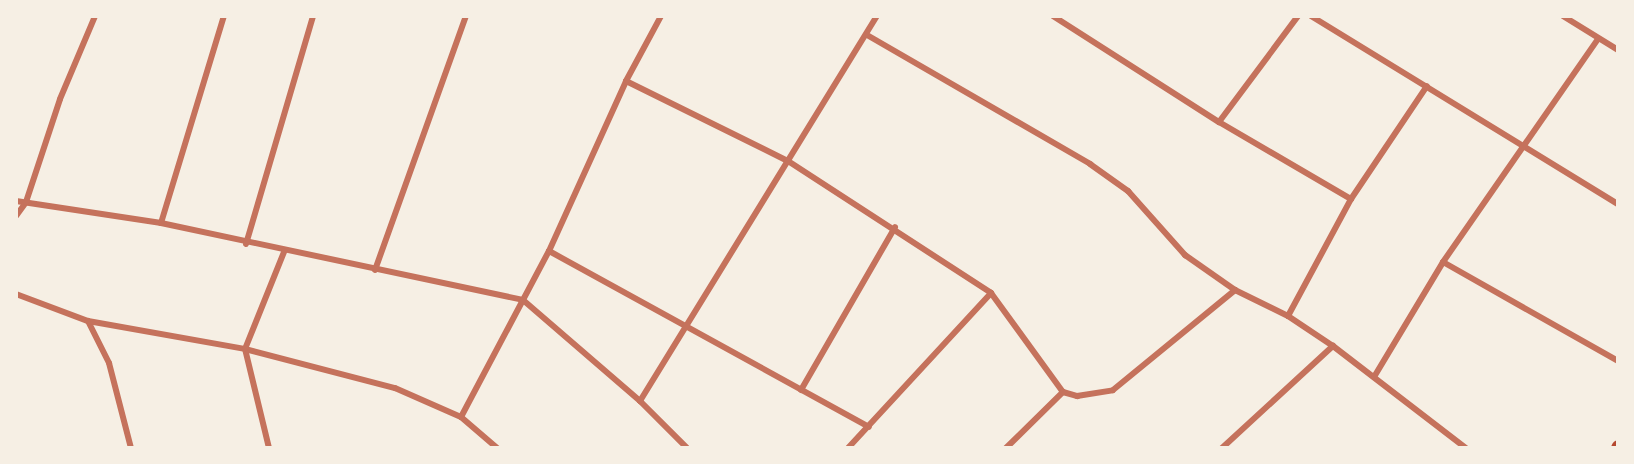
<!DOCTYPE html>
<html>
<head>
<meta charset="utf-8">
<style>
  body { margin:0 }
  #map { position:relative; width:1634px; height:464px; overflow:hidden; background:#f6efe4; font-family:Signika,sans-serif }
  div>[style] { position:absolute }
  .minor>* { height:6px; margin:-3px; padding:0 3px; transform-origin:3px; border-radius:3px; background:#c5725c }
  .secondary>* { height:12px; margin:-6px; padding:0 6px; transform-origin:6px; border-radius:6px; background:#b5482f }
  span { translate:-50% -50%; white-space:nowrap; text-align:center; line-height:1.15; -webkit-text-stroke:6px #f6efe4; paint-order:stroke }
  .frame { position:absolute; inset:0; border:18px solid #f6efe4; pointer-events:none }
</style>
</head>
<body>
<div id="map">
  <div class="minor">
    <i style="left:1053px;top:16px;width:197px;rotate:32.6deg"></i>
    <i style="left:1219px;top:122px;width:153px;rotate:30.3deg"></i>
    <i style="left:1311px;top:16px;width:360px;rotate:31.5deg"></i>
    <i style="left:1563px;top:16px;width:65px;rotate:31.7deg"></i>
    <i style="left:867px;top:35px;width:258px;rotate:30deg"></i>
    <i style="left:1090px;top:164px;width:47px;rotate:35.4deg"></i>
    <i style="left:1128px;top:191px;width:86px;rotate:48.3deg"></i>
    <i style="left:1185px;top:255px;width:61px;rotate:35deg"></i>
    <i style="left:1235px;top:290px;width:59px;rotate:26.1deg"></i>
    <i style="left:1288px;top:316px;width:54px;rotate:33.7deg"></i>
    <i style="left:1333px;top:346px;width:168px;rotate:37.5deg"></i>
    <i style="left:626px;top:81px;width:181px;rotate:26.3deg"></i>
    <i style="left:788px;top:161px;width:242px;rotate:33deg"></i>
    <i style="left:991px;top:293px;width:122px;rotate:54deg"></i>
    <i style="left:1063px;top:392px;width:15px;rotate:16deg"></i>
    <i style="left:1077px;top:396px;width:36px;rotate:-9deg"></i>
    <i style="left:1113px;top:390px;width:158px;rotate:-39.3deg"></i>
    <i style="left:1219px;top:122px;width:132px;rotate:-53.3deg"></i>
    <i style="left:16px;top:201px;width:147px;rotate:8.6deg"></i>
    <i style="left:161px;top:223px;width:370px;rotate:12deg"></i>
    <i style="left:523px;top:300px;width:155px;rotate:40.8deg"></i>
    <i style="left:640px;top:401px;width:66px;rotate:45deg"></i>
    <i style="left:16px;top:216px;width:17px;rotate:-54deg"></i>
    <i style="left:26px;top:202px;width:108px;rotate:-71.7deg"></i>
    <i style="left:60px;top:99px;width:90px;rotate:-67.1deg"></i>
    <i style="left:161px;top:223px;width:216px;rotate:-73.1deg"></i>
    <i style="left:246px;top:244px;width:238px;rotate:-73.6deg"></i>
    <i style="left:549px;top:251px;width:365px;rotate:28.8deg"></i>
    <i style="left:1443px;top:262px;width:201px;rotate:29.5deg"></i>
    <i style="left:375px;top:270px;width:270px;rotate:-70.3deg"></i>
    <i style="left:16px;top:294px;width:77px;rotate:20.6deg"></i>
    <i style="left:88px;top:321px;width:47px;rotate:63.4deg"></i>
    <i style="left:109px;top:363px;width:88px;rotate:75.5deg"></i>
    <i style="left:1288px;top:316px;width:133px;rotate:-61.7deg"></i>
    <i style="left:1351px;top:199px;width:136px;rotate:-56.1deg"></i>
    <i style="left:88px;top:321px;width:159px;rotate:10.1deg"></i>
    <i style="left:245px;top:349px;width:155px;rotate:14.6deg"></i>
    <i style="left:395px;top:388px;width:72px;rotate:23.7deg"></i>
    <i style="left:461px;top:417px;width:48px;rotate:40.7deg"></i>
    <i style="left:1374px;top:377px;width:134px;rotate:-59deg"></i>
    <i style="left:1443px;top:262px;width:272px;rotate:-55.2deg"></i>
    <i style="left:801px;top:390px;width:188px;rotate:-60deg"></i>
    <i style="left:640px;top:401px;width:452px;rotate:-58.4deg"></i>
    <i style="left:461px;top:417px;width:188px;rotate:-62.1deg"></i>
    <i style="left:549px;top:251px;width:187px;rotate:-65.6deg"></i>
    <i style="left:626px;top:81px;width:74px;rotate:-61.7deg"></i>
    <i style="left:269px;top:448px;width:102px;rotate:-103.6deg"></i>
    <i style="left:245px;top:349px;width:105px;rotate:-68.1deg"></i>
    <i style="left:848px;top:448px;width:211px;rotate:-47.3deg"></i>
    <i style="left:1006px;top:448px;width:80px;rotate:-44.5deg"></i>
    <i style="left:1222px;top:448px;width:151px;rotate:-42.6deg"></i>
  </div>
  <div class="secondary">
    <i style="left:1617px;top:448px;width:2px;rotate:-63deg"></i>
  </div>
  <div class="frame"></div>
</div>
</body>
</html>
